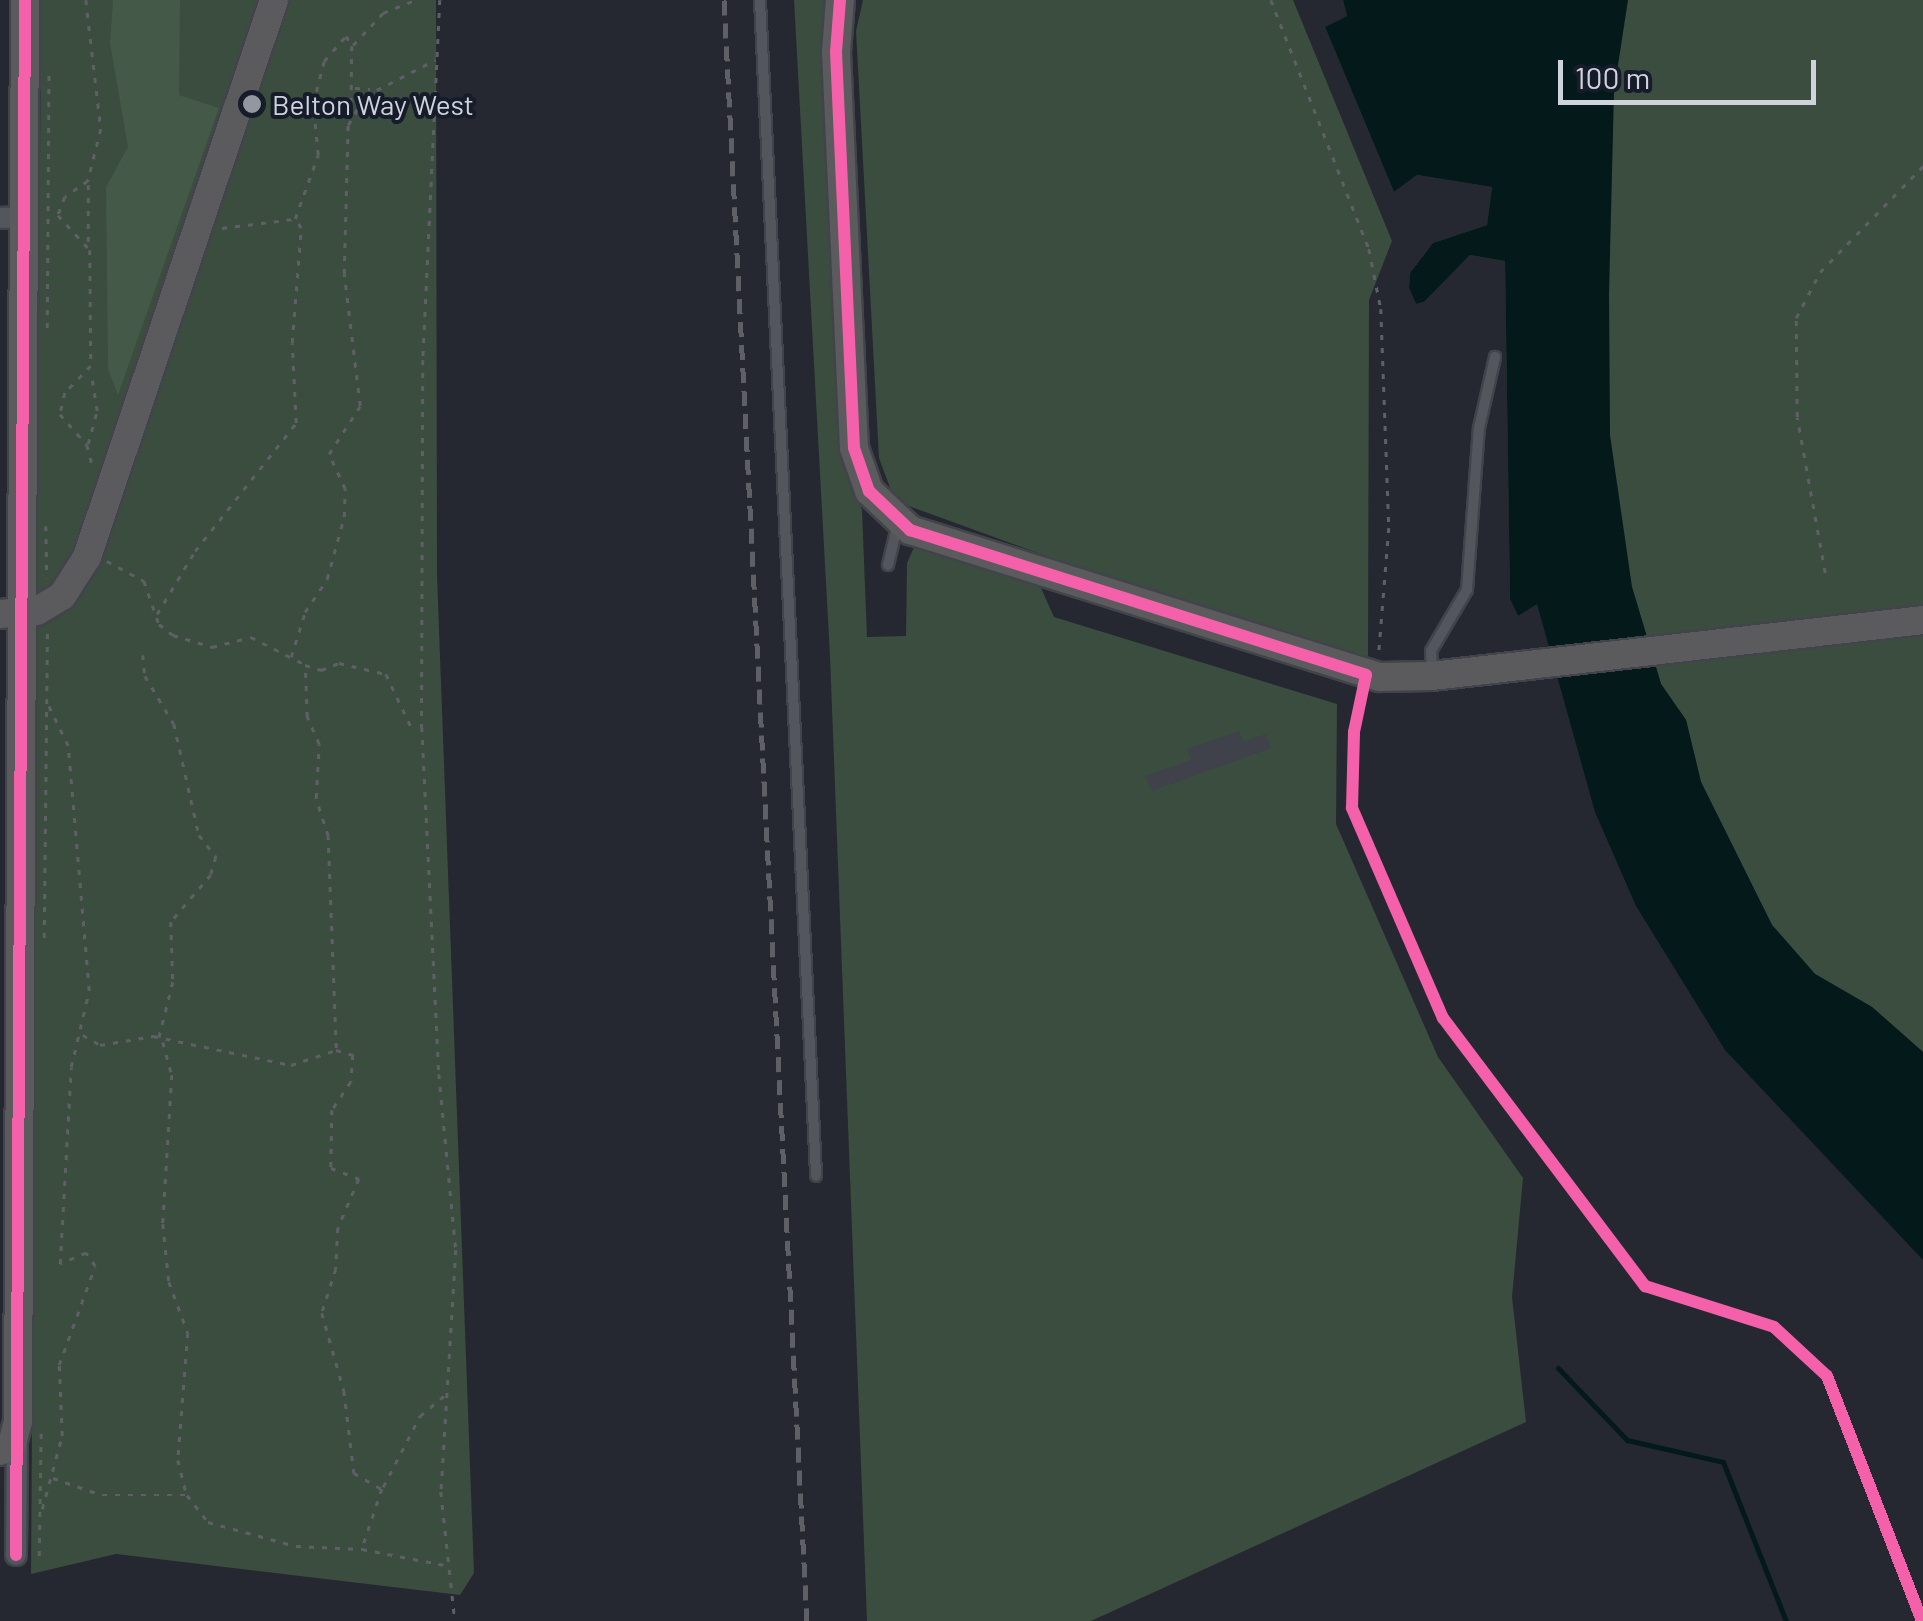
<!DOCTYPE html>
<html>
<head>
<meta charset="utf-8">
<style>
  body { margin:0 }
  #map { position:relative; width:1923px; height:1621px; overflow:hidden; background:#252830; font-family:Barlow,sans-serif }
  div>[style] { position:absolute }
  .green>* { inset:0; background:#3a4d3e }
  .forest>* { inset:0; background:#445948 }
  .water>* { inset:0; background:#03191a }
  .stream>* { height:5px; margin:-2.5px; padding:0 2.5px; transform-origin:2.5px; border-radius:2.5px; background:#03191a }
  .building>* { inset:0; background:#3f424a }
  .path>* { height:2.5px; margin-top:-1.25px; transform-origin:0; background:repeating-linear-gradient(90deg,#5e6065 0 5px,transparent 0 13px) }
  .roads { filter:drop-shadow(2px 0 #41444b) drop-shadow(-2px 0 #41444b) drop-shadow(0 2px #41444b) drop-shadow(0 -2px #41444b) }
  .lane>* { height:10px; margin:-5px; padding:0 5px; transform-origin:5px; border-radius:5px; background:#53575d }
  .street>* { height:20px; margin:-10px; padding:0 10px; transform-origin:10px; border-radius:10px; background:#53575d }
  .secondary>* { height:28px; margin:-14px; padding:0 14px; transform-origin:14px; border-radius:14px; background:#5b5a5c }
  .rail>* { height:5px; margin-top:-2.5px; transform-origin:0; background:repeating-linear-gradient(90deg,#5e6066 0 15px,transparent 0 23px) }
  .cycleway>* { height:12px; margin:-6px; padding:0 6px; transform-origin:6px; border-radius:6px; background:#f560ab }
  .dots>* { width:28px; height:28px; translate:-50% -50%; box-sizing:border-box; border:5px solid #171c2b; border-radius:50% }
  span { translate:-50% -50%; white-space:nowrap; text-align:center; line-height:1.15; -webkit-text-stroke:8px #171c2b; paint-order:stroke }
  .poi-label { font-size:28px; color:#ced3dc }
  .left { translate:0 -50%; text-align:left }
  .scale { position:absolute; left:1558px; top:60px; width:258px; height:45px; box-sizing:border-box; border:5px solid #ced3dc; border-top:0; padding-left:12px; font-size:30px; line-height:35px; white-space:nowrap; color:#ced3dc; -webkit-text-stroke:8px #171c2b; paint-order:stroke }
</style>
</head>
<body>
<div id="map">
  <div class="green">
    <i style="clip-path:polygon(41px 0,436px 0,437px 575px,474px 1573px,460px 1595px,116px 1554px,31px 1574px)"></i>
    <i style="clip-path:polygon(794px 0,826px 0,844px 464px,862px 510px,867px 637px,906px 636px,907px 563px,915px 545px,1041px 588px,1054px 617px,1337px 704px,1336px 824px,1438px 1057px,1523px 1178px,1512px 1297px,1526px 1422px,1091px 1621px,867px 1621px,830px 656px)"></i>
    <i style="clip-path:polygon(863px 0,1293px 0,1392px 241px,1369px 300px,1368px 657px,1118px 582px,895px 501px,879px 458px,856px 31px)"></i>
    <i style="clip-path:polygon(1343px 0,1923px 0,1923px 1052px,1872px 1007px,1815px 974px,1772px 925px,1701px 782px,1686px 720px,1661px 684px,1632px 587px,1537px 603px,1518px 616px,1510px 599px,1505px 261px,1470px 255px,1424px 302px,1416px 304px,1409px 288px,1410px 273px,1433px 243px,1487px 225px,1492px 187px,1417px 175px,1394px 192px,1325px 27px,1347px 16px)"></i>
  </div>
  <div class="forest">
    <i style="clip-path:polygon(113px 0,180px 0,179px 95px,219px 108px,118px 395px,108px 369px,106px 187px,128px 147px,110px 43px)"></i>
  </div>
  <div class="water">
    <i style="clip-path:polygon(1343px 0,1628px 0,1614px 91px,1609px 294px,1610px 435px,1632px 587px,1661px 684px,1686px 720px,1701px 782px,1772px 925px,1815px 974px,1872px 1007px,1923px 1052px,1923px 1260px,1725px 1050px,1636px 906px,1595px 812px,1537px 604px,1518px 616px,1510px 599px,1505px 261px,1470px 255px,1424px 302px,1416px 304px,1409px 288px,1410px 273px,1433px 243px,1487px 225px,1492px 187px,1417px 175px,1394px 192px,1325px 27px,1347px 16px)"></i>
  </div>
  <div class="stream">
    <i style="left:1558px;top:1368px;width:100px;rotate:46.2deg"></i>
    <i style="left:1627px;top:1440px;width:98px;rotate:12.9deg"></i>
    <i style="left:1723px;top:1462px;width:171px;rotate:68.4deg"></i>
  </div>
  <div class="building">
    <i style="clip-path:polygon(1239px 731px,1243px 742px,1266px 734px,1271px 748px,1152px 791px,1145px 776px,1191px 760px,1187px 749px)"></i>
  </div>
  <div class="path">
    <i style="left:86px;top:0;width:130px;rotate:83.4deg"></i>
    <i style="left:101px;top:129px;width:54px;rotate:104deg"></i>
    <i style="left:88px;top:181px;width:28px;rotate:145deg"></i>
    <i style="left:65px;top:197px;width:19px;rotate:111deg"></i>
    <i style="left:58px;top:215px;width:47px;rotate:47.6deg"></i>
    <i style="left:90px;top:250px;width:116px;rotate:89.5deg"></i>
    <i style="left:91px;top:366px;width:37px;rotate:134deg"></i>
    <i style="left:65px;top:393px;width:22px;rotate:103deg"></i>
    <i style="left:60px;top:414px;width:41px;rotate:48.9deg"></i>
    <i style="left:87px;top:445px;width:24px;rotate:75deg"></i>
    <i style="left:440px;top:0;width:360px;rotate:92.7deg"></i>
    <i style="left:423px;top:360px;width:367px;rotate:90.2deg"></i>
    <i style="left:422px;top:727px;width:347px;rotate:87.2deg"></i>
    <i style="left:439px;top:1074px;width:177px;rotate:84.5deg"></i>
    <i style="left:456px;top:1250px;width:242px;rotate:93.5deg"></i>
    <i style="left:441px;top:1492px;width:130px;rotate:83.8deg"></i>
    <i style="left:1271px;top:0;width:268px;rotate:68.5deg"></i>
    <i style="left:1369px;top:249px;width:61px;rotate:78.7deg"></i>
    <i style="left:1381px;top:309px;width:219px;rotate:87.9deg"></i>
    <i style="left:1389px;top:528px;width:123px;rotate:94.6deg"></i>
    <i style="left:353px;top:45px;width:44px;rotate:-46.8deg"></i>
    <i style="left:383px;top:13px;width:35px;rotate:-22deg"></i>
    <i style="left:355px;top:88px;width:15px;rotate:4deg"></i>
    <i style="left:222px;top:228px;width:72px;rotate:-7.2deg"></i>
    <i style="left:88px;top:242px;width:57px;rotate:-90deg"></i>
    <i style="left:47px;top:328px;width:257px;rotate:-89.6deg"></i>
    <i style="left:88px;top:444px;width:34px;rotate:-75deg"></i>
    <i style="left:97px;top:411px;width:36px;rotate:-99deg"></i>
    <i style="left:46px;top:526px;width:52px;rotate:88.9deg"></i>
    <i style="left:107px;top:561px;width:42px;rotate:28.4deg"></i>
    <i style="left:144px;top:581px;width:46px;rotate:70.8deg"></i>
    <i style="left:159px;top:624px;width:18px;rotate:38deg"></i>
    <i style="left:173px;top:635px;width:41px;rotate:17.1deg"></i>
    <i style="left:212px;top:647px;width:40px;rotate:-14.4deg"></i>
    <i style="left:251px;top:637px;width:59px;rotate:27deg"></i>
    <i style="left:1825px;top:573px;width:158px;rotate:-100.2deg"></i>
    <i style="left:1797px;top:417px;width:99px;rotate:-90.6deg"></i>
    <i style="left:1796px;top:318px;width:52px;rotate:-62.4deg"></i>
    <i style="left:1820px;top:272px;width:148px;rotate:-45.8deg"></i>
    <i style="left:157px;top:614px;width:74px;rotate:-58.9deg"></i>
    <i style="left:195px;top:551px;width:163px;rotate:-51.7deg"></i>
    <i style="left:296px;top:423px;width:80px;rotate:-92.9deg"></i>
    <i style="left:292px;top:343px;width:115px;rotate:-85.5deg"></i>
    <i style="left:301px;top:228px;width:11px;rotate:-124deg"></i>
    <i style="left:295px;top:219px;width:68px;rotate:-70.2deg"></i>
    <i style="left:318px;top:155px;width:51px;rotate:-95.6deg"></i>
    <i style="left:313px;top:104px;width:44px;rotate:-75.7deg"></i>
    <i style="left:324px;top:61px;width:33px;rotate:-49deg"></i>
    <i style="left:346px;top:36px;width:12px;rotate:59deg"></i>
    <i style="left:352px;top:46px;width:69px;rotate:90.8deg"></i>
    <i style="left:143px;top:655px;width:21px;rotate:85deg"></i>
    <i style="left:145px;top:676px;width:56px;rotate:58.9deg"></i>
    <i style="left:174px;top:724px;width:114px;rotate:77.3deg"></i>
    <i style="left:199px;top:835px;width:28px;rotate:52deg"></i>
    <i style="left:216px;top:857px;width:19px;rotate:106deg"></i>
    <i style="left:211px;top:875px;width:62px;rotate:130.4deg"></i>
    <i style="left:171px;top:922px;width:60px;rotate:88.1deg"></i>
    <i style="left:173px;top:982px;width:58px;rotate:104deg"></i>
    <i style="left:291px;top:657px;width:47px;rotate:-72.7deg"></i>
    <i style="left:305px;top:612px;width:40px;rotate:-56deg"></i>
    <i style="left:327px;top:579px;width:64px;rotate:-74.7deg"></i>
    <i style="left:344px;top:517px;width:28px;rotate:-88deg"></i>
    <i style="left:345px;top:489px;width:38px;rotate:-115deg"></i>
    <i style="left:329px;top:454px;width:57px;rotate:-57.1deg"></i>
    <i style="left:360px;top:406px;width:133px;rotate:-96.9deg"></i>
    <i style="left:344px;top:274px;width:149px;rotate:-88.5deg"></i>
    <i style="left:348px;top:125px;width:34px;rotate:-60deg"></i>
    <i style="left:365px;top:96px;width:79px;rotate:-27.2deg"></i>
    <i style="left:1362px;top:695px;width:113px;rotate:95.1deg"></i>
    <i style="left:1352px;top:808px;width:229px;rotate:66.6deg"></i>
    <i style="left:1443px;top:1018px;width:336px;rotate:53deg"></i>
    <i style="left:1645px;top:1286px;width:135px;rotate:17.6deg"></i>
    <i style="left:1774px;top:1327px;width:72px;rotate:42.8deg"></i>
    <i style="left:1827px;top:1376px;width:263px;rotate:68.8deg"></i>
    <i style="left:44px;top:938px;width:307px;rotate:-89.4deg"></i>
    <i style="left:83px;top:1035px;width:20px;rotate:30deg"></i>
    <i style="left:100px;top:1045px;width:54px;rotate:-9.6deg"></i>
    <i style="left:153px;top:1036px;width:141px;rotate:11.9deg"></i>
    <i style="left:291px;top:1065px;width:47px;rotate:-18.4deg"></i>
    <i style="left:336px;top:1050px;width:18px;rotate:16deg"></i>
    <i style="left:353px;top:1055px;width:27px;rotate:94deg"></i>
    <i style="left:351px;top:1082px;width:34px;rotate:124deg"></i>
    <i style="left:332px;top:1110px;width:58px;rotate:91deg"></i>
    <i style="left:331px;top:1168px;width:30px;rotate:21deg"></i>
    <i style="left:359px;top:1179px;width:53px;rotate:113.2deg"></i>
    <i style="left:338px;top:1228px;width:41px;rotate:92.8deg"></i>
    <i style="left:336px;top:1269px;width:46px;rotate:107.7deg"></i>
    <i style="left:322px;top:1313px;width:81px;rotate:74.2deg"></i>
    <i style="left:344px;top:1391px;width:83px;rotate:83deg"></i>
    <i style="left:354px;top:1473px;width:32px;rotate:30deg"></i>
    <i style="left:382px;top:1489px;width:63px;rotate:108.4deg"></i>
    <i style="left:163px;top:1042px;width:34px;rotate:75deg"></i>
    <i style="left:172px;top:1075px;width:149px;rotate:93.5deg"></i>
    <i style="left:163px;top:1224px;width:58px;rotate:84.1deg"></i>
    <i style="left:169px;top:1282px;width:54px;rotate:69.6deg"></i>
    <i style="left:188px;top:1333px;width:127px;rotate:94.5deg"></i>
    <i style="left:178px;top:1460px;width:36px;rotate:76deg"></i>
    <i style="left:336px;top:1048px;width:212px;rotate:-92.2deg"></i>
    <i style="left:328px;top:836px;width:40px;rotate:-108deg"></i>
    <i style="left:316px;top:798px;width:54px;rotate:-86.8deg"></i>
    <i style="left:319px;top:744px;width:30px;rotate:-114deg"></i>
    <i style="left:307px;top:717px;width:52px;rotate:-92.2deg"></i>
    <i style="left:305px;top:665px;width:17px;rotate:17deg"></i>
    <i style="left:321px;top:670px;width:19px;rotate:-21deg"></i>
    <i style="left:339px;top:663px;width:48px;rotate:13.2deg"></i>
    <i style="left:386px;top:674px;width:65px;rotate:64.6deg"></i>
    <i style="left:53px;top:1478px;width:52px;rotate:19.1deg"></i>
    <i style="left:102px;top:1495px;width:85px"></i>
    <i style="left:187px;top:1495px;width:34px;rotate:52deg"></i>
    <i style="left:208px;top:1522px;width:91px;rotate:15.3deg"></i>
    <i style="left:296px;top:1546px;width:66px;rotate:2.6deg"></i>
    <i style="left:362px;top:1549px;width:84px;rotate:11deg"></i>
    <i style="left:383px;top:1487px;width:80px;rotate:-62.5deg"></i>
    <i style="left:420px;top:1416px;width:35px;rotate:-40deg"></i>
    <i style="left:42px;top:1509px;width:76px;rotate:-74.7deg"></i>
    <i style="left:62px;top:1436px;width:71px;rotate:-92.4deg"></i>
    <i style="left:59px;top:1365px;width:105px;rotate:-70deg"></i>
    <i style="left:95px;top:1266px;width:16px;rotate:-125deg"></i>
    <i style="left:86px;top:1253px;width:28px;rotate:157deg"></i>
    <i style="left:60px;top:1264px;width:197px;rotate:-86.8deg"></i>
    <i style="left:71px;top:1067px;width:78px;rotate:-76.7deg"></i>
    <i style="left:89px;top:991px;width:246px;rotate:-94.9deg"></i>
    <i style="left:68px;top:746px;width:48px;rotate:-116deg"></i>
    <i style="left:39px;top:1556px;width:130px;rotate:-89.1deg"></i>
  </div>
  <div class="roads">
    <div class="lane">
      <i style="left:760px;top:0;width:1177px;rotate:87.27deg"></i>
      <i style="left:888px;top:565px;width:43px;rotate:-76.6deg"></i>
      <i style="left:1432px;top:675px;width:24px;rotate:-92deg"></i>
      <i style="left:1431px;top:651px;width:71px;rotate:-59.5deg"></i>
      <i style="left:1467px;top:590px;width:162px;rotate:-85.8deg"></i>
      <i style="left:1479px;top:428px;width:73px;rotate:-77.3deg"></i>
    </div>
    <div class="street">
      <i style="left:0;top:218px;width:24px;rotate:-2deg"></i>
      <i style="left:16px;top:1555px;width:119px;rotate:-89.5deg"></i>
    </div>
    <div class="secondary">
      <i style="left:840px;top:0;width:52px;rotate:94.4deg"></i>
      <i style="left:836px;top:52px;width:396px;rotate:87.4deg"></i>
      <i style="left:854px;top:448px;width:46px;rotate:70.8deg"></i>
      <i style="left:869px;top:491px;width:57px;rotate:43.6deg"></i>
      <i style="left:910px;top:530px;width:492px;rotate:17.4deg"></i>
      <i style="left:1380px;top:677px;width:52px;rotate:-1.1deg"></i>
      <i style="left:1432px;top:676px;width:494px;rotate:-6.5deg"></i>
      <i style="left:0;top:614px;width:37px;rotate:-5deg"></i>
      <i style="left:37px;top:611px;width:29px;rotate:-31deg"></i>
      <i style="left:62px;top:596px;width:46px;rotate:-57.3deg"></i>
      <i style="left:87px;top:557px;width:588px;rotate:-71.44deg"></i>
      <i style="left:0;top:1451px;width:14px;rotate:-30deg"></i>
      <i style="left:12px;top:1444px;width:24px;rotate:-75deg"></i>
      <i style="left:18px;top:1421px;width:1421px;rotate:-89.72deg"></i>
    </div>
  </div>
  <div class="rail">
    <i style="left:724px;top:0;width:1623px;rotate:87.07deg"></i>
  </div>
  <div class="cycleway">
    <i style="left:840px;top:0;width:52px;rotate:94.4deg"></i>
    <i style="left:836px;top:52px;width:396px;rotate:87.4deg"></i>
    <i style="left:854px;top:448px;width:46px;rotate:70.8deg"></i>
    <i style="left:869px;top:491px;width:57px;rotate:43.6deg"></i>
    <i style="left:910px;top:530px;width:478px;rotate:17.6deg"></i>
    <i style="left:1366px;top:675px;width:58px;rotate:101.9deg"></i>
    <i style="left:1354px;top:732px;width:76px;rotate:91.5deg"></i>
    <i style="left:1352px;top:808px;width:229px;rotate:66.6deg"></i>
    <i style="left:1443px;top:1018px;width:336px;rotate:53deg"></i>
    <i style="left:1645px;top:1286px;width:135px;rotate:17.6deg"></i>
    <i style="left:1774px;top:1327px;width:72px;rotate:42.8deg"></i>
    <i style="left:1827px;top:1376px;width:263px;rotate:68.8deg"></i>
    <i style="left:16px;top:1555px;width:1555px;rotate:-89.67deg"></i>
  </div>
  <div class="dots">
    <i style="left:252px;top:104px;background:#9397a0"></i>
  </div>
  <div class="poi-label">
    <span class="left" style="left:272px;top:104px">Belton Way West</span>
  </div>
  <div class="scale">100 m</div>
</div>
</body>
</html>
